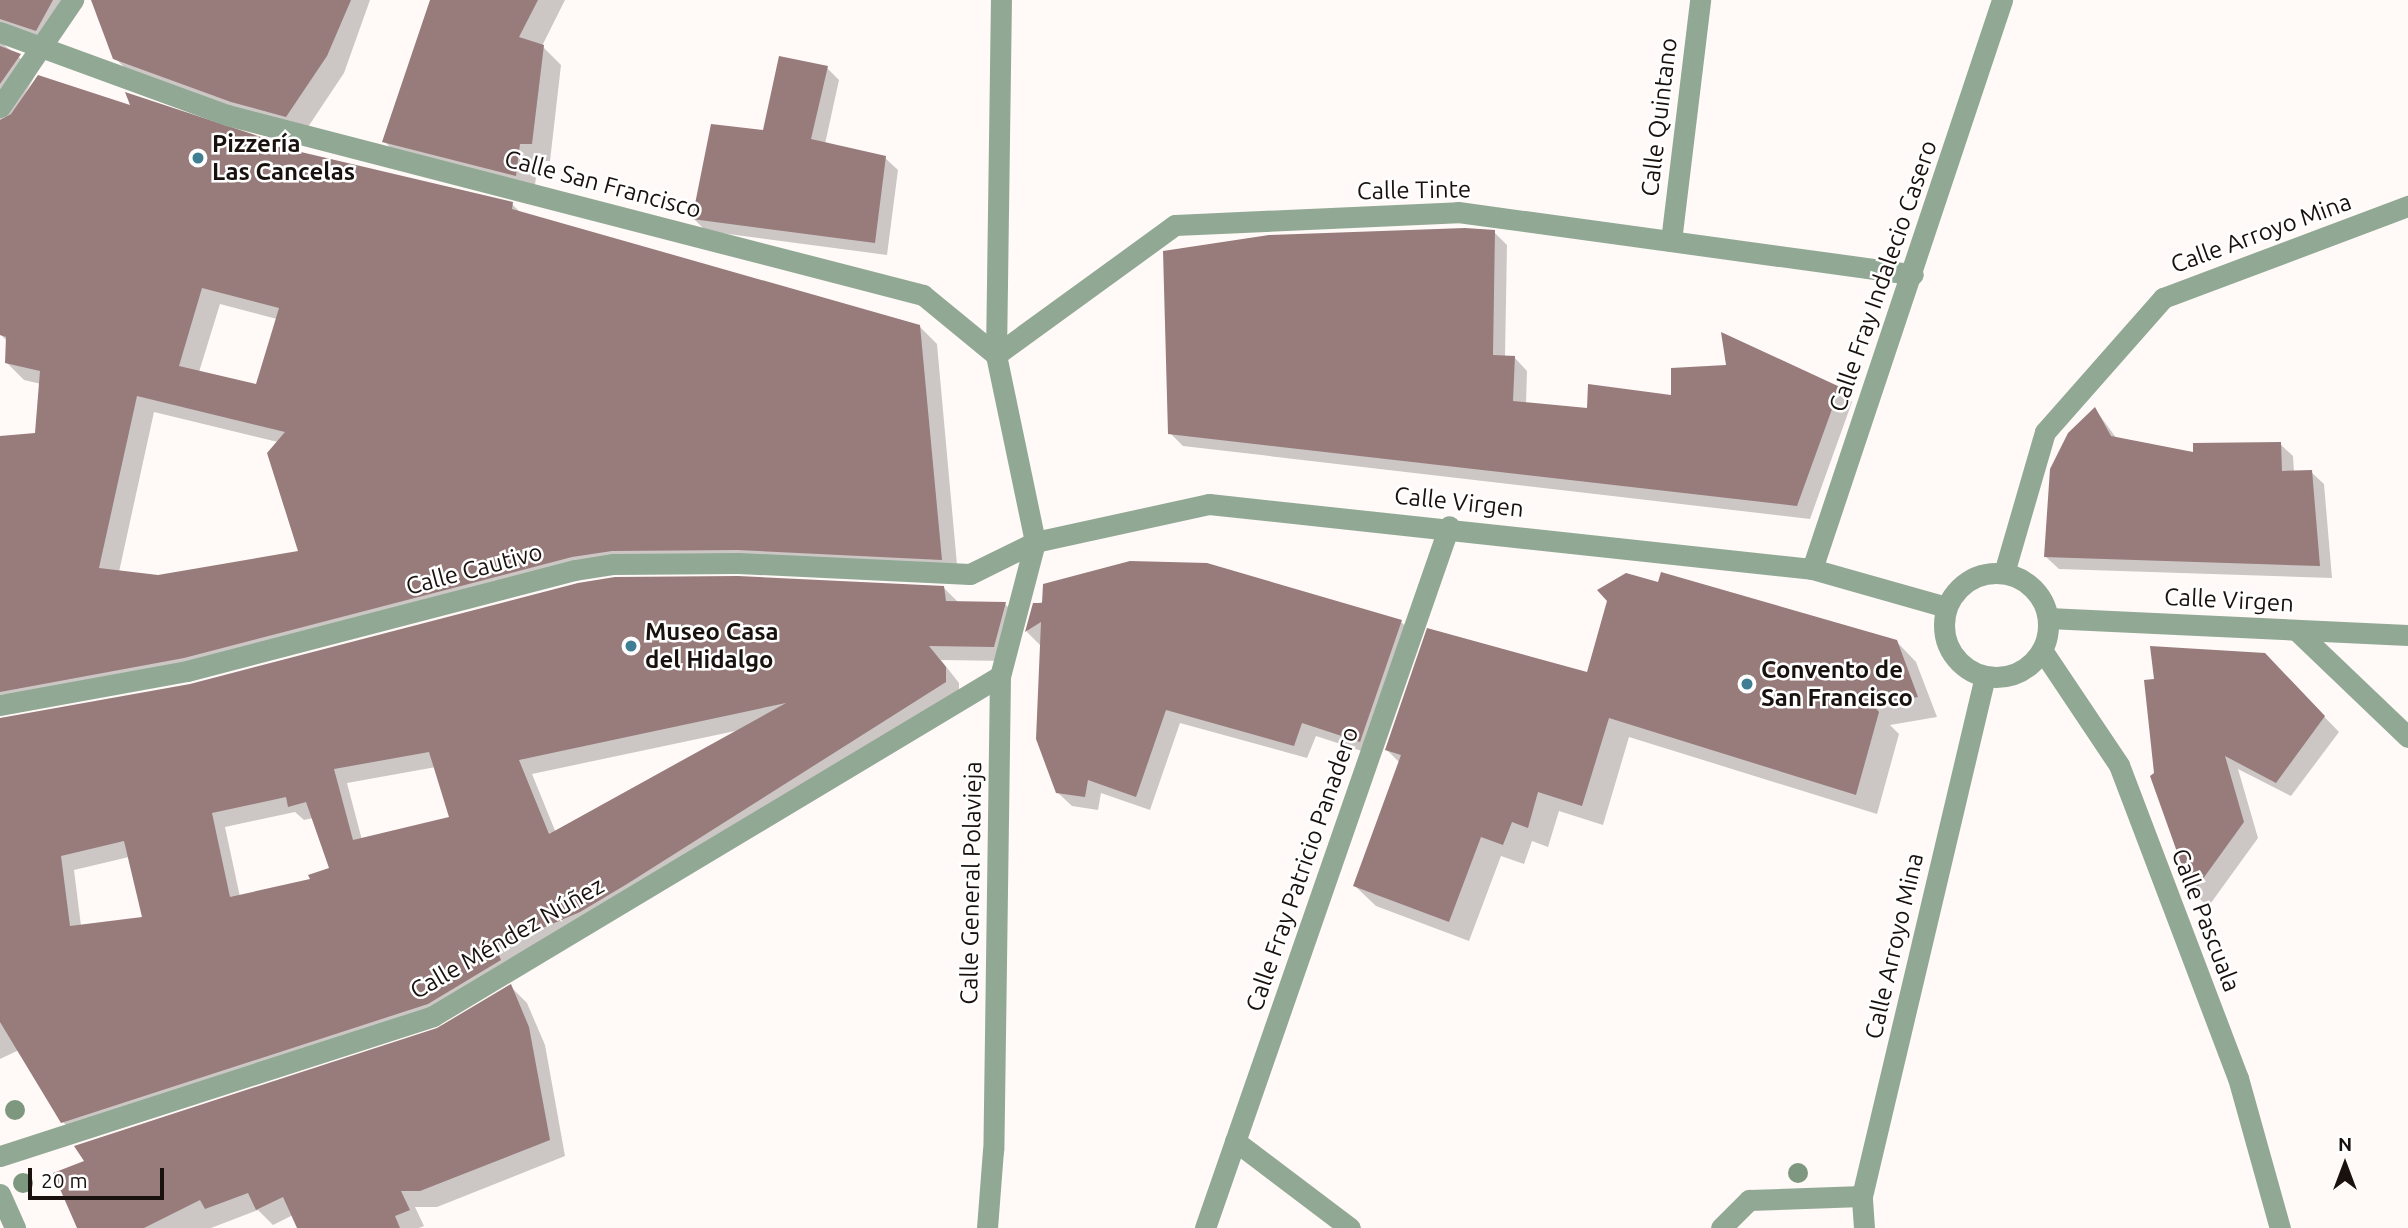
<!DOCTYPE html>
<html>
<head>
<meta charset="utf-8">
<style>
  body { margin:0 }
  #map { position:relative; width:2408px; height:1228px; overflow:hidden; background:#fff9f7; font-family:Ubuntu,sans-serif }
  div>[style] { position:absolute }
  .shadow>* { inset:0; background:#0003 }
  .building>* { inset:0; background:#977c7b }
  .street>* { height:21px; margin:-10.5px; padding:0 10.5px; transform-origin:10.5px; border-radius:10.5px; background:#91a894 }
  .street>.ring { margin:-10.5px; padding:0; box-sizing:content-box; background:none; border:21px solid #91a894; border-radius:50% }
  .trees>* { width:20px; height:20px; margin:-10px; border-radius:50%; background:#7d987e }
  .dots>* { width:19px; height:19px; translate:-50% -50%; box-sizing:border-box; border:4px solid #fff; border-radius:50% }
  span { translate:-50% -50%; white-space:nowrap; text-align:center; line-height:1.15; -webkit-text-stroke:5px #fff; paint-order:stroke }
  .street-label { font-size:24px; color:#19110d }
  .poi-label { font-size:24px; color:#19110d; font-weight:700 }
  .left { translate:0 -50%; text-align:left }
  .north { position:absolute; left:2310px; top:1130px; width:70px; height:70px; -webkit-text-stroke:5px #fff; paint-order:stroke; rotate:0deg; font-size:19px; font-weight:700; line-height:28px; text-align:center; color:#19110d }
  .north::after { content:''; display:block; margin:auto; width:24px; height:32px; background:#19110d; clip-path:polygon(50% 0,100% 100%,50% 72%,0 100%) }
  .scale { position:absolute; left:28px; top:1168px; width:136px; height:32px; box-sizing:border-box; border:4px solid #19110d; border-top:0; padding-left:9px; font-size:21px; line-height:24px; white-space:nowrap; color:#19110d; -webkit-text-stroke:5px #fff; paint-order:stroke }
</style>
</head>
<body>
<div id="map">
  <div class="shadow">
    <i style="clip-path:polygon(evenodd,0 0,80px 0,53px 47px,4px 45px,37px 72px,20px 103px,133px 108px,128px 95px,269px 141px,277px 149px,512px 204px,522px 214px,919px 326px,937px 344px,958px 576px,756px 567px,590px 574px,202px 675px,0 695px,0 439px,37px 440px,41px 384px,24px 380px,6px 362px,8px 342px,0 334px,0 0,220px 304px,277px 319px,257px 386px,199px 372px,220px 304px,0 0,154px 412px,278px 442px,300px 552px,158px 577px,119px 572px,154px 412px)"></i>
    <i style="clip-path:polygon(93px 0,370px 0,344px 73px,304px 133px,133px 76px,115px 58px)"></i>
    <i style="clip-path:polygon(432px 0,565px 0,542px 46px,561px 65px,550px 161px,538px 161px,534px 193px,402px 159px,384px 141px)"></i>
    <i style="clip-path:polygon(827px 68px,839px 80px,825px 144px,885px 158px,898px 170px,887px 255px,706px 231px,694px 219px,764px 132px)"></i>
    <i style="clip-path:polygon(1494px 232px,1507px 245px,1505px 357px,1514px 357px,1527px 371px,1526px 404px,1589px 409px,1839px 389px,1852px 402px,1810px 519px,1183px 446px,1170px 433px)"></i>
    <i style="clip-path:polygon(2095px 409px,2117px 439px,2195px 455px,2280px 444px,2293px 456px,2294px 472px,2311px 472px,2324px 484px,2332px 578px,2059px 569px,2046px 557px)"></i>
    <i style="clip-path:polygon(1206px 564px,1401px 622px,1415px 635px,1374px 755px,1316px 736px,1307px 758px,1180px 723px,1150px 810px,1101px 793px,1098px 810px,1072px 806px,1057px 792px,1040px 645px,1027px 632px,1034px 604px)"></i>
    <i style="clip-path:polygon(evenodd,944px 588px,958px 602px,1005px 604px,1019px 618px,1008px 661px,941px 660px,959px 683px,959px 697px,442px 1018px,77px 1136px,62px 1121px,19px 1050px,0 1059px,0 727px,944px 588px,740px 730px,556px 833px,532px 774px,740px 730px,944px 588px,436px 767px,451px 818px,362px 840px,347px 783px,436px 767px,944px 588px,295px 812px,304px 820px,313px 818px,332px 869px,312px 880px,240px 897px,225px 827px,295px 812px,944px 588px,129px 857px,145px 918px,81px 926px,74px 870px,129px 857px)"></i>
    <i style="clip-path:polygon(1896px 641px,1916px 662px,1937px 717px,1890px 725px,1899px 734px,1877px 814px,1629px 737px,1603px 825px,1559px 811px,1548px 847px,1532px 841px,1524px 864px,1501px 856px,1469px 941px,1376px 906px,1355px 886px,1400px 763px,1387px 750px,1588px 674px)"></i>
    <i style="clip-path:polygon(2279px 670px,2339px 732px,2291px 796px,2238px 769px,2258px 838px,2208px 907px,2194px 893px,2152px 777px)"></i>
    <i style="clip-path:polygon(511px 987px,527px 1003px,545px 1045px,565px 1156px,437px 1207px,415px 1207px,424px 1226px,419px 1228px,299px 1228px,293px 1215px,273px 1225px,258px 1210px,211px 1228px,78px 1228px)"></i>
  </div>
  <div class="building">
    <i style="clip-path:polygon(0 0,53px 0,36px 31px,0 19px)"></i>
    <i style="clip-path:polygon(91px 0,351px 0,327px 56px,286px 117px,231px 102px,113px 59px)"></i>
    <i style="clip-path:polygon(430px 0,538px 0,519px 37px,544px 45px,532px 144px,520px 144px,516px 176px,382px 142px)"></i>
    <i style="clip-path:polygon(0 46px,21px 54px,0 84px)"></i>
    <i style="clip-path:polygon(779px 56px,828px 66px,811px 139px,886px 156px,875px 243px,692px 219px,711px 124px,763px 130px)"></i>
    <i style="clip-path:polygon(evenodd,38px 75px,130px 105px,125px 92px,270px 140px,267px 144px,513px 202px,512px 209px,920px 325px,942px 560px,738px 550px,612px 551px,572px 557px,184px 658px,0 692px,0 436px,35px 433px,40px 371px,5px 363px,6px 337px,0 335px,0 120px,11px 114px,38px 75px,202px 288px,279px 308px,256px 384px,179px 366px,202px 288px,38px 75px,137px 396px,285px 432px,267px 453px,298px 551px,158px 575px,99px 568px,137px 396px)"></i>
    <i style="clip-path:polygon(1465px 228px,1495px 230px,1493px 355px,1515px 356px,1513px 401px,1587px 408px,1588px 384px,1671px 395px,1671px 368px,1726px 365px,1721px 332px,1840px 387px,1797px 506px,1168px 434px,1163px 251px,1269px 235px)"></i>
    <i style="clip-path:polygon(2095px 407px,2111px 436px,2193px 452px,2193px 443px,2281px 442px,2282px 471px,2312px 470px,2320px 566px,2044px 557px,2050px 469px,2068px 433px)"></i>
    <i style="clip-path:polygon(1130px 561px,1207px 563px,1402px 620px,1360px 742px,1302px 723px,1294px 746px,1166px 710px,1136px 797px,1088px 780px,1085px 797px,1056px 793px,1036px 739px,1041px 622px,1025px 632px,1033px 603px,1042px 603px,1043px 584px)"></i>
    <i style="clip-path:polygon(1661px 572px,1897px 640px,1918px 697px,1872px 704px,1879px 712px,1856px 795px,1609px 718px,1582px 806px,1538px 792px,1528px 828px,1512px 822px,1503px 845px,1481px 837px,1449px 922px,1353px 886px,1401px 755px,1385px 750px,1427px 628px,1587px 672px,1607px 601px,1597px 590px,1626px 573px,1658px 582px)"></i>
    <i style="clip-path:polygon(evenodd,738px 576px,944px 586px,946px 601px,1006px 602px,994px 647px,929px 646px,946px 667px,946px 682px,627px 884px,580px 912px,496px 948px,501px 960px,428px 1004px,61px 1123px,0 1022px,0 718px,190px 684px,578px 583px,615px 577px,738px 576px,786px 703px,549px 834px,519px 760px,786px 703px,738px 576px,429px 752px,449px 817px,353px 840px,334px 769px,429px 752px,738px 576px,286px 797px,288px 807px,306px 802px,329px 868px,308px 875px,310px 879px,230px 897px,212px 813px,286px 797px,738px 576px,124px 841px,142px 917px,70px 926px,61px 856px,124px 841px)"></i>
    <i style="clip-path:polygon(2150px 646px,2265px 653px,2325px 716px,2276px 783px,2225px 756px,2244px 822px,2192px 894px,2150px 776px,2154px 773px,2144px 680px,2154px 679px)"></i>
    <i style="clip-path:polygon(511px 984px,529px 1027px,550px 1140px,420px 1191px,401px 1191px,410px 1210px,395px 1216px,400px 1228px,297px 1228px,283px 1197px,256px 1210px,248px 1193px,205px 1209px,200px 1200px,144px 1228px,77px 1228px,53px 1173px,84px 1161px,74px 1146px,437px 1028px)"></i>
  </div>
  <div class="street">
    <i style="left:0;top:32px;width:242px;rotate:20.1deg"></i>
    <i style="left:227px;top:115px;width:719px;rotate:14.5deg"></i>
    <i style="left:923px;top:295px;width:94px;rotate:39.4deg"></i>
    <i style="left:996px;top:355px;width:191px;rotate:78.2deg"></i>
    <i style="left:1035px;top:542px;width:138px;rotate:104.6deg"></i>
    <i style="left:1000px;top:676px;width:474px;rotate:90.8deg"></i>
    <i style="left:993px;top:1150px;width:78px;rotate:94.4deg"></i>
    <i style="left:0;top:107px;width:130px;rotate:-55.7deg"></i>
    <i style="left:1671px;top:241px;width:243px;rotate:-83.1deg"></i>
    <i style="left:996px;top:355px;width:221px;rotate:-36deg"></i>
    <i style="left:1175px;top:225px;width:283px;rotate:-2.6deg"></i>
    <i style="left:1458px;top:212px;width:459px;rotate:7.8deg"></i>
    <i style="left:996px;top:355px;width:355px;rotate:-89.2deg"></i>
    <i style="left:1812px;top:569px;width:600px;rotate:-71.53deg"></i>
    <i class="ring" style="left:1944px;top:573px;width:83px;height:83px"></i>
    <i style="left:2004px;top:573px;width:147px;rotate:-73.8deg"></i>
    <i style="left:2045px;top:432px;width:179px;rotate:-48.6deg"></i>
    <i style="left:2163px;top:298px;width:262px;rotate:-20.6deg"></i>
    <i style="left:2048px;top:618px;width:360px;rotate:2.7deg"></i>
    <i style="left:2296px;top:630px;width:155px;rotate:43.7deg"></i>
    <i style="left:2042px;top:650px;width:138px;rotate:56.2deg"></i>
    <i style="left:2119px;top:765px;width:335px;rotate:69.2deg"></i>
    <i style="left:2238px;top:1078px;width:156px;rotate:74.4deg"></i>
    <i style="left:0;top:705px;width:190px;rotate:-10.3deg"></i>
    <i style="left:187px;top:671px;width:401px;rotate:-14.6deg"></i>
    <i style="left:575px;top:570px;width:39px;rotate:-9deg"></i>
    <i style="left:614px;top:564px;width:124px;rotate:-0.5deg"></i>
    <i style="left:738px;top:563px;width:232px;rotate:2.7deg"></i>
    <i style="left:970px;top:574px;width:72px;rotate:-26.2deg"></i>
    <i style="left:1035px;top:542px;width:178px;rotate:-12.3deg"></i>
    <i style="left:1209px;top:504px;width:606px;rotate:6.15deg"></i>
    <i style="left:1812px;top:569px;width:139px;rotate:15.8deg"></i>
    <i style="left:1235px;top:1141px;width:144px;rotate:37.1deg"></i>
    <i style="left:0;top:1156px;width:455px;rotate:-17.9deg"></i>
    <i style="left:433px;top:1016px;width:661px;rotate:-30.95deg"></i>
    <i style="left:0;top:1194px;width:37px;rotate:66deg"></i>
    <i style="left:1205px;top:1228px;width:743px;rotate:-70.83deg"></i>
    <i style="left:1721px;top:1228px;width:40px;rotate:-45deg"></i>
    <i style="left:1749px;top:1200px;width:113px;rotate:-2deg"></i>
    <i style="left:1864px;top:1228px;width:32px;rotate:-94deg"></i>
    <i style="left:1862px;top:1196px;width:534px;rotate:-76.69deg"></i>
  </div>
  <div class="trees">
    <i style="left:15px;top:1110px"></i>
    <i style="left:1798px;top:1173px"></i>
    <i style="left:23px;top:1183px"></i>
  </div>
  <div class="dots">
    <i style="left:198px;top:158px;background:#407e93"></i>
    <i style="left:631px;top:646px;background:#407e93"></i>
    <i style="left:1747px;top:684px;background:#407e93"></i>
  </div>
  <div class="street-label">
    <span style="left:1659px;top:117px;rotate:-83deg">Calle Quintano</span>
    <span style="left:603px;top:184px;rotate:15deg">Calle San Francisco</span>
    <span style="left:1414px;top:190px;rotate:-1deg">Calle Tinte</span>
    <span style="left:2261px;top:233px;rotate:-20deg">Calle Arroyo Mina</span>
    <span style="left:1883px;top:276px;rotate:-71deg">Calle Fray Indalecio Casero</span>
    <span style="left:1459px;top:502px;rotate:6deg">Calle Virgen</span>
    <span style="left:474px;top:569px;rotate:-15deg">Calle Cautivo</span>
    <span style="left:2229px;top:600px;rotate:3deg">Calle Virgen</span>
    <span style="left:1302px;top:869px;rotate:-71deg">Calle Fray Patricio Panadero</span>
    <span style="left:971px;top:883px;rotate:-89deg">Calle General Polavieja</span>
    <span style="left:2206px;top:920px;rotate:69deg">Calle Pascuala</span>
    <span style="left:507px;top:938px;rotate:-30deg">Calle Méndez Núñez</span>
    <span style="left:1894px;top:946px;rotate:-77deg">Calle Arroyo Mina</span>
  </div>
  <div class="poi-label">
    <span class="left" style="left:212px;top:158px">Pizzería<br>Las Cancelas</span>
    <span class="left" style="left:645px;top:646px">Museo Casa<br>del Hidalgo</span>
    <span class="left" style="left:1761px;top:684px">Convento de<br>San Francisco</span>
  </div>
  <div class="north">N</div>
  <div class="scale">20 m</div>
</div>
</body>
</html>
